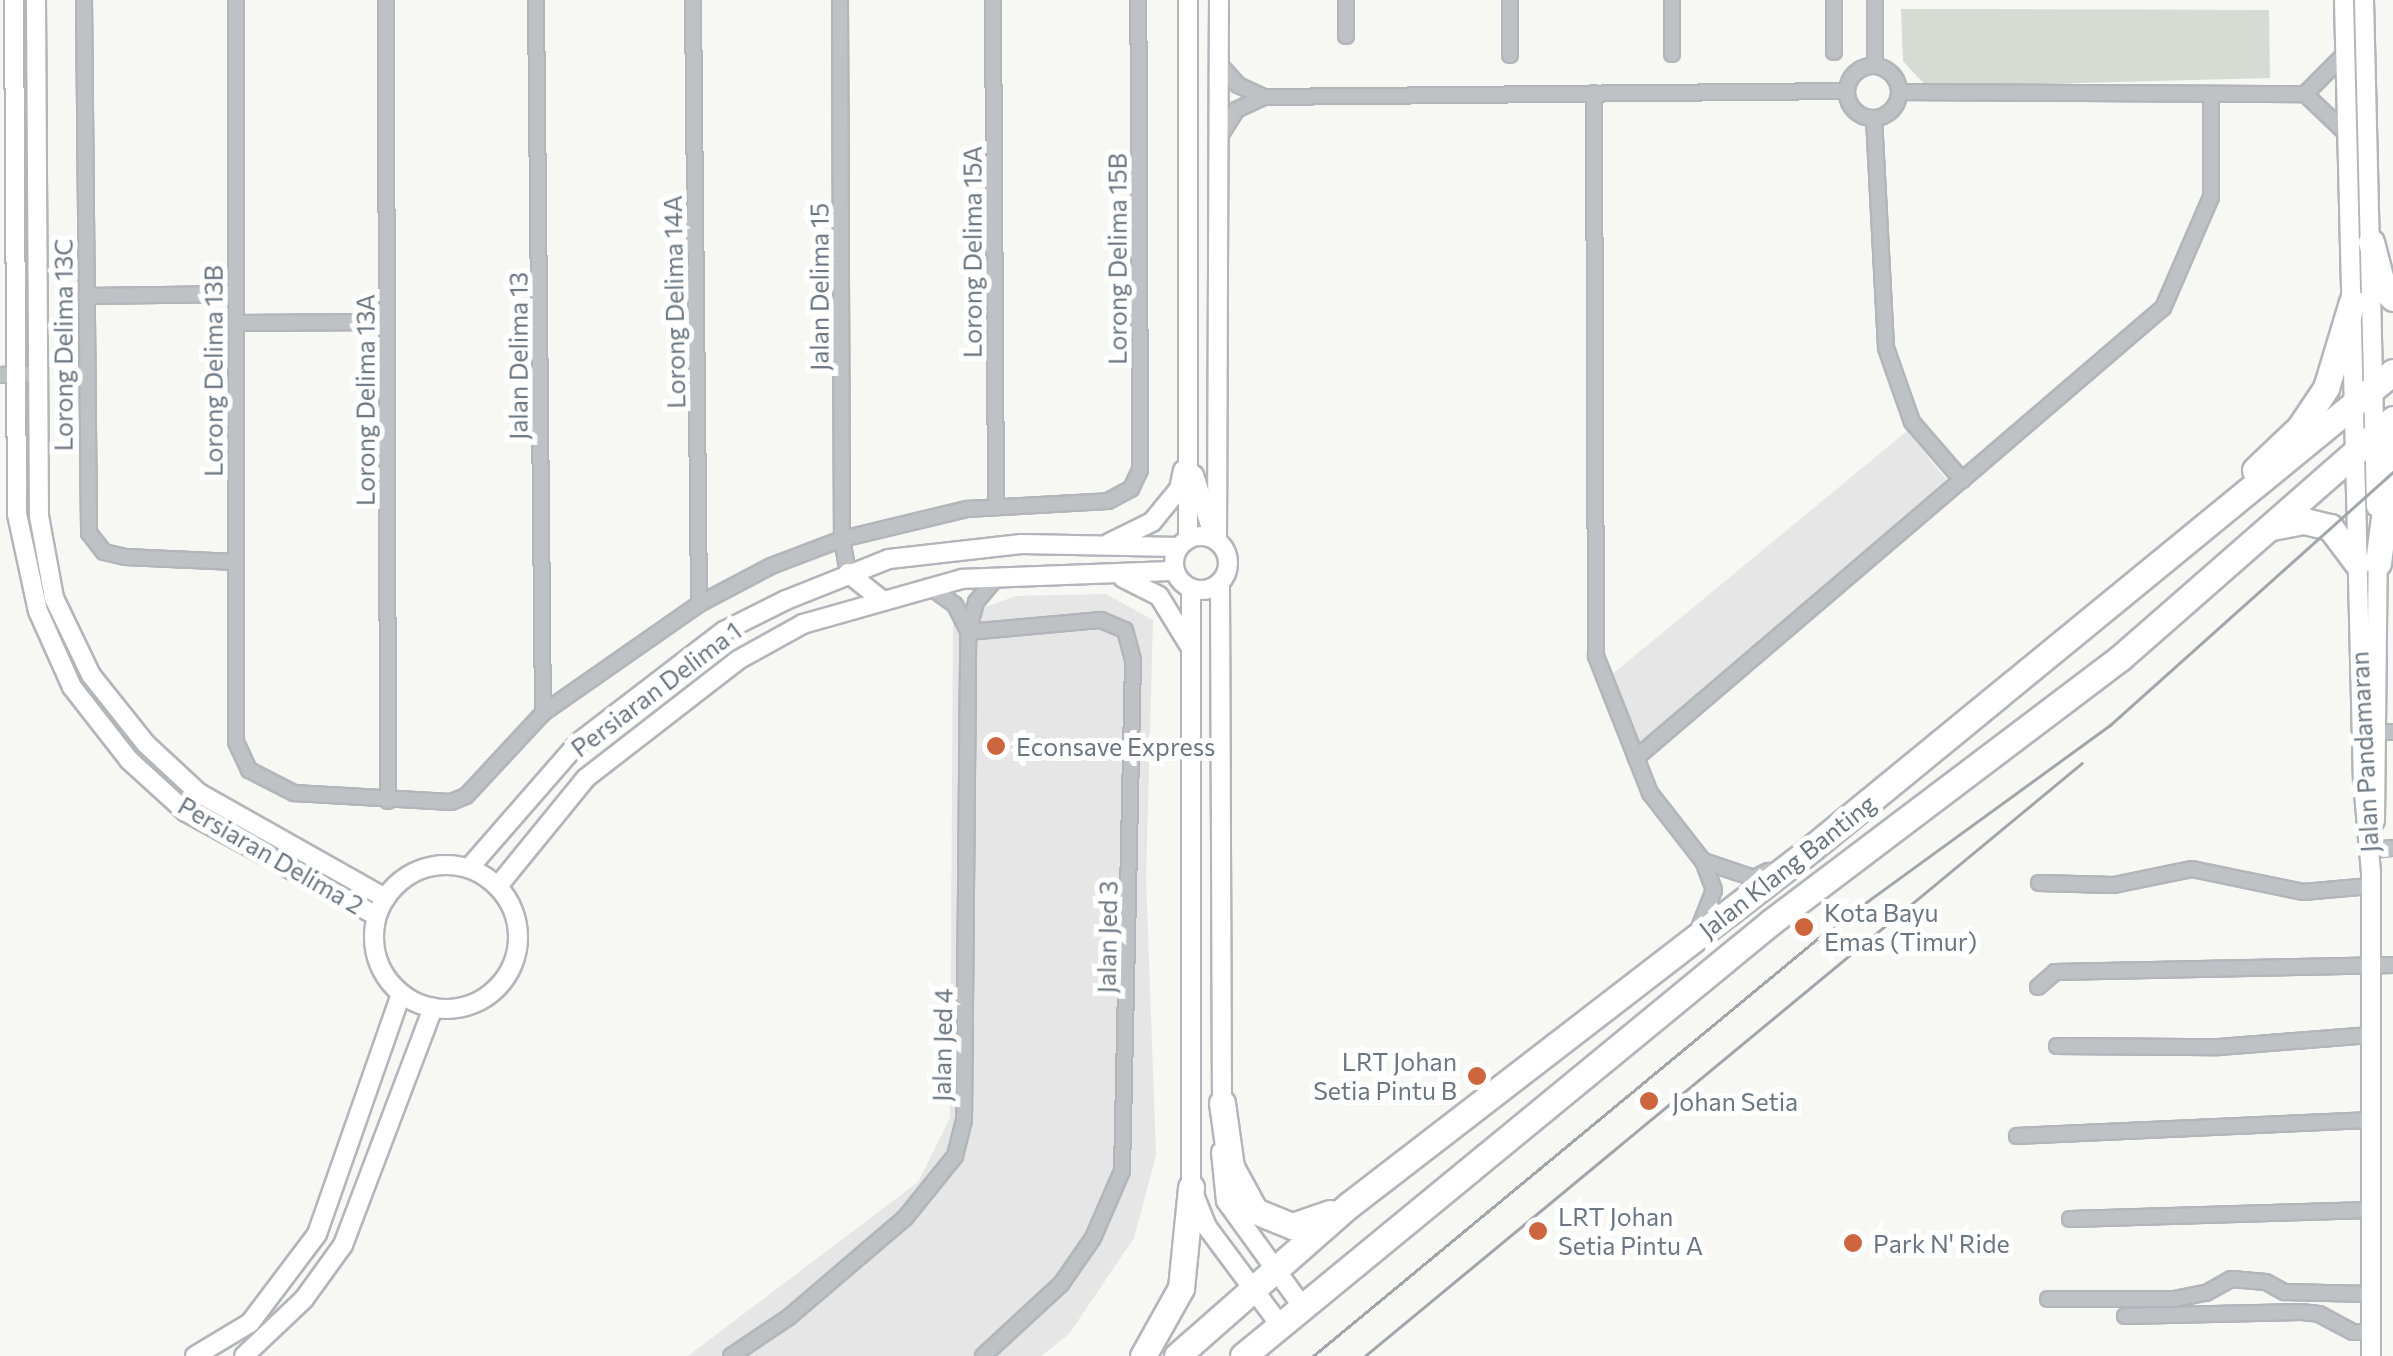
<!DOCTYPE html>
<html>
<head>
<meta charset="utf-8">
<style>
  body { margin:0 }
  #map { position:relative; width:2393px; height:1356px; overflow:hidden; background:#f7f7f4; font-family:Commissioner,sans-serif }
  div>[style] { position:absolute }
  .built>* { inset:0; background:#e5e6e5 }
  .green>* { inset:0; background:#d6dbd4 }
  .roads { filter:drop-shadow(2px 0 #b2b6ba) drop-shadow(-2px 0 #b2b6ba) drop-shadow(0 2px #b2b6ba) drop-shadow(0 -2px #b2b6ba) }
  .street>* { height:14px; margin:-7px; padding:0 7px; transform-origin:7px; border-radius:7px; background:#bfc2c5 }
  .street>.ring { margin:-7px; padding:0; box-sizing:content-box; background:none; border:14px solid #bfc2c5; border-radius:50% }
  .secondary>* { height:18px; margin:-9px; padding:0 9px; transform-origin:9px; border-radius:9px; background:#fff }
  .secondary>.ring { margin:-9px; padding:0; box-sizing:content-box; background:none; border:18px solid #fff; border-radius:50% }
  .highway>* { height:25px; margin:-12.5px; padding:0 12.5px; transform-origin:12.5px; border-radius:12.5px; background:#fff }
  .tram>* { height:2.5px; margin:-1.25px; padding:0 1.25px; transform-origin:1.25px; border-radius:1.25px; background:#a1a6ab }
  .dots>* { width:28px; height:28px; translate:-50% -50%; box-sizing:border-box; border:5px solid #fff; border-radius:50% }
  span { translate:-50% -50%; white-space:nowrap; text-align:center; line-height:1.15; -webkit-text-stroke:10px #fff; paint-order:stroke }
  .street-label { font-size:25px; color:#6a7681 }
  .poi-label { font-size:25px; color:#6a7681 }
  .left { translate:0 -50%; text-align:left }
  .right { translate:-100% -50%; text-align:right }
</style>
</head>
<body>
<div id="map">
  <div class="built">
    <i style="clip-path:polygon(1907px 431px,1949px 483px,1638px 749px,1609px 677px)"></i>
    <i style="clip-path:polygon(1106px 594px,1153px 620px,1146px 878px,1156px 1155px,1134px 1238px,1069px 1334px,1041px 1356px,688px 1356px,918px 1182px,950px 1118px,953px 619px,1016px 596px)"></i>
  </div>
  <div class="green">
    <i style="clip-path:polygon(1901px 9px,2269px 10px,2270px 78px,1927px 87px,1903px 61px)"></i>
  </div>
  <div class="roads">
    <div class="street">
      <i style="left:84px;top:0;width:533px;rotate:89.46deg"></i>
      <i style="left:89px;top:533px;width:24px;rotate:52deg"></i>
      <i style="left:104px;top:552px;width:22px;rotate:13deg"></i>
      <i style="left:125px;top:557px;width:111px;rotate:2.6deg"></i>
      <i style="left:236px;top:0;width:742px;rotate:90deg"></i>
      <i style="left:236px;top:742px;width:31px;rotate:65deg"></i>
      <i style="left:249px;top:770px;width:51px;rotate:27.1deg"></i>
      <i style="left:294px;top:793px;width:157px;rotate:3.3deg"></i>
      <i style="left:451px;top:802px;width:16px;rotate:-22deg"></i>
      <i style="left:466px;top:796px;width:113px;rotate:-47.1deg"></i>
      <i style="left:543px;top:713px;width:190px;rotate:-34.9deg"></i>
      <i style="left:699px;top:604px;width:81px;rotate:-27.8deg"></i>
      <i style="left:771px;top:566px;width:76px;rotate:-20.8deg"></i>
      <i style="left:842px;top:539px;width:129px;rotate:-13.5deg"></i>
      <i style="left:967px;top:509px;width:141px;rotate:-3.2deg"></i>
      <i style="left:1108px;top:501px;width:26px;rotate:-28deg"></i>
      <i style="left:1131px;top:489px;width:21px;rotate:-65deg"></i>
      <i style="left:1140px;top:470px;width:470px;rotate:-90.2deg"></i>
      <i style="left:386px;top:0;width:801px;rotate:89.86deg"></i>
      <i style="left:536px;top:0;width:713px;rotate:89.44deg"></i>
      <i style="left:693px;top:0;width:604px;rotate:89.43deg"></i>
      <i style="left:840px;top:0;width:539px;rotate:89.79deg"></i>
      <i style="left:842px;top:539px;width:35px;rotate:80deg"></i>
      <i style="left:993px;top:0;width:504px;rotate:89.66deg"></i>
      <i style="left:1510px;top:0;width:55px;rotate:90deg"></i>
      <i style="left:1672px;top:0;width:54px;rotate:90deg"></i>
      <i style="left:1875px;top:0;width:65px;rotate:90deg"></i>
      <i style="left:1346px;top:36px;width:36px;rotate:-90deg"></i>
      <i style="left:1834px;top:52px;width:52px;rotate:-90deg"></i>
      <i style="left:1219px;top:64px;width:28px;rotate:48deg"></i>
      <i style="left:1238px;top:85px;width:29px;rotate:25deg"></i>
      <i class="ring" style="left:1847px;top:66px;width:38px;height:38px"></i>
      <i style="left:1899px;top:92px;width:406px;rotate:0.3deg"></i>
      <i style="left:2305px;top:94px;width:58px;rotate:43.6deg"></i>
      <i style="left:1594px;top:93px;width:563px;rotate:89.8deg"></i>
      <i style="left:1596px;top:656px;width:147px;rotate:68.5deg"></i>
      <i style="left:1650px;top:793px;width:86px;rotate:52.1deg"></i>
      <i style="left:1703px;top:861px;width:31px;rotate:69deg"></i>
      <i style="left:1714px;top:890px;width:41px;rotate:111.5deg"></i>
      <i style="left:2305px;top:94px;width:59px;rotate:-45deg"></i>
      <i style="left:1874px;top:118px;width:230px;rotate:87deg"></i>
      <i style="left:1886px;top:348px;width:78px;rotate:70.6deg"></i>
      <i style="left:1912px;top:422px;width:77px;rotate:49.2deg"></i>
      <i style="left:1962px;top:480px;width:265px;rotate:-40.6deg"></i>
      <i style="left:2163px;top:308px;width:121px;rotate:-66.6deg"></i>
      <i style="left:2211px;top:197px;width:102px;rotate:-90deg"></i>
      <i style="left:1220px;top:136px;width:31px;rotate:-58deg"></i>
      <i style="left:1236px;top:110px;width:31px;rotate:-25deg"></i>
      <i style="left:1264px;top:97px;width:583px;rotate:-0.59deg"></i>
      <i style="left:86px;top:296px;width:150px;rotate:-0.8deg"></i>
      <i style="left:235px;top:323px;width:152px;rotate:-0.4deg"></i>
      <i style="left:0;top:375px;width:37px;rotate:-2deg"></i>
      <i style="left:929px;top:586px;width:32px;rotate:36deg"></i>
      <i style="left:955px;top:605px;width:29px;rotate:63deg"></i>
      <i style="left:968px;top:632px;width:134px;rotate:-5.2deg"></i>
      <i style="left:1101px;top:620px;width:26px;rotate:23deg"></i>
      <i style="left:1125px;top:630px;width:31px;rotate:75deg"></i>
      <i style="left:1133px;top:660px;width:511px;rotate:91.23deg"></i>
      <i style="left:1122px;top:1171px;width:73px;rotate:113.4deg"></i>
      <i style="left:1093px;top:1238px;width:56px;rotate:124.8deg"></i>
      <i style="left:1061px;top:1284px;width:106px;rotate:137.3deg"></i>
      <i style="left:2380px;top:732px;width:13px"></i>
      <i style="left:1636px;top:758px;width:428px;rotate:-40.5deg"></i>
      <i style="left:2373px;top:850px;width:20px;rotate:-6deg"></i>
      <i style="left:1703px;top:861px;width:54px;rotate:18.4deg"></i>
      <i style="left:1754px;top:878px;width:16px;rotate:-27deg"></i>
      <i style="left:2039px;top:883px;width:75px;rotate:1.5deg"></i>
      <i style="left:2114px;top:885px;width:80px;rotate:-11.6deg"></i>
      <i style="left:2192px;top:869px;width:113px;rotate:11.7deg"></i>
      <i style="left:2303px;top:892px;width:68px;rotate:-5deg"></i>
      <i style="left:2038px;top:987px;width:23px;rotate:-41deg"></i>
      <i style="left:2055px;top:972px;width:338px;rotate:-1.2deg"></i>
      <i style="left:2057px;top:1046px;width:162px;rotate:0.4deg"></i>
      <i style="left:2219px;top:1047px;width:152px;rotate:-4.5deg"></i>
      <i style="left:2017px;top:1136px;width:354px;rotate:-2.6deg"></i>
      <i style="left:2070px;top:1219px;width:301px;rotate:-1.7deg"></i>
      <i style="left:2048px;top:1299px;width:126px"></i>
      <i style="left:2174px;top:1299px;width:33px;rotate:-11deg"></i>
      <i style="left:2206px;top:1293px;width:29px;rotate:-29deg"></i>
      <i style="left:2231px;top:1279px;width:35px;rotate:5deg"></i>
      <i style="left:2266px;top:1282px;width:21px;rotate:29deg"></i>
      <i style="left:2284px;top:1292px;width:87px;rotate:1.3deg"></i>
      <i style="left:2125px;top:1316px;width:176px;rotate:-1.3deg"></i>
      <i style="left:2301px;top:1312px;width:18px;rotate:6deg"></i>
      <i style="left:2319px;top:1314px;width:38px;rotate:28deg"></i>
      <i style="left:2353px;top:1332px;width:19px"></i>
      <i style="left:731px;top:1356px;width:70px;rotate:-33.9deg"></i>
      <i style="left:789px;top:1317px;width:153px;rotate:-40.5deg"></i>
      <i style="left:905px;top:1218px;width:80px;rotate:-51.1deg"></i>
      <i style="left:955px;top:1156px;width:37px;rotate:-76deg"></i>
      <i style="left:964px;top:1120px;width:488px;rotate:-89.5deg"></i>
      <i style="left:968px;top:632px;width:31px;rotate:-75deg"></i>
      <i style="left:976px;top:602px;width:33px;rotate:-50deg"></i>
    </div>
    <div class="secondary">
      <i style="left:14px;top:0;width:514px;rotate:89.67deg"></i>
      <i style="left:17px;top:514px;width:99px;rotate:77.8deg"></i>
      <i style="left:38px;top:611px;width:83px;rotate:65.9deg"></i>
      <i style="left:72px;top:687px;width:93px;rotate:52deg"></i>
      <i style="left:129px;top:760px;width:77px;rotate:42.4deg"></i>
      <i style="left:186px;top:812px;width:217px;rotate:28.6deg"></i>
      <i style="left:36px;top:0;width:516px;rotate:89.67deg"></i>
      <i style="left:39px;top:516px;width:83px;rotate:79.6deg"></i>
      <i style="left:54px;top:598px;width:85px;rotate:64.3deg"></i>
      <i style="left:91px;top:675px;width:88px;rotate:51.4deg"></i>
      <i style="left:146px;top:744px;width:72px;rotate:42.8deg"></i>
      <i style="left:199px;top:793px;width:214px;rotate:29.4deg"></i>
      <i style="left:2344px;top:0;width:781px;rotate:88.61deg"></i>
      <i style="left:2363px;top:781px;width:91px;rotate:85deg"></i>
      <i style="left:2371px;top:872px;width:484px;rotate:90deg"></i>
      <i style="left:2364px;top:0;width:507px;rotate:88.64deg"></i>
      <i style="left:1194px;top:475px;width:59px;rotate:72.2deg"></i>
      <i class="ring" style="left:1174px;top:536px;width:36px;height:36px"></i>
      <i style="left:1188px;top:539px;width:539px;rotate:-90deg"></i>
      <i style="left:1217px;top:540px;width:540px;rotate:-89.79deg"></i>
      <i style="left:1109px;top:543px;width:48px;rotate:-26deg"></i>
      <i style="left:1152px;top:522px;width:43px;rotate:-50.7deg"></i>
      <i style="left:1179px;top:489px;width:19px;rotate:-78deg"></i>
      <i style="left:848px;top:573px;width:43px;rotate:38.5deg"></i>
      <i style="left:1123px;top:578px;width:40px;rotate:26.6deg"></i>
      <i style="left:1159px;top:596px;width:57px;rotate:58.5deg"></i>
      <i style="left:1220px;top:583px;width:528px;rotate:89.78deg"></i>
      <i style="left:1191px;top:588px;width:599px;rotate:90deg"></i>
      <i style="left:1191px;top:1187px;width:43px;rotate:68.2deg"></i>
      <i style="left:1207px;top:1227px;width:122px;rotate:53.3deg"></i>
      <i style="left:2375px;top:821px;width:269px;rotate:-89.4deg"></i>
      <i class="ring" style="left:374px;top:865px;width:126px;height:126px"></i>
      <i style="left:469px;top:868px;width:166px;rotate:-48.9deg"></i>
      <i style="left:578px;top:743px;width:184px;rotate:-37.5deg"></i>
      <i style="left:724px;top:631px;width:69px;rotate:-26.6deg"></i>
      <i style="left:786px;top:600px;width:111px;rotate:-21.7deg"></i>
      <i style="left:889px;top:559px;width:133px;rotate:-6.5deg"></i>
      <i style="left:1021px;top:544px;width:158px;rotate:1.1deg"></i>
      <i style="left:498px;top:886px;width:139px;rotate:-50.8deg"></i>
      <i style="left:586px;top:778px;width:192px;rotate:-37.8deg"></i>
      <i style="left:738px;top:660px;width:74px;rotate:-29deg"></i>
      <i style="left:803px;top:624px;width:165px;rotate:-15.8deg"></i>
      <i style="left:962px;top:579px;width:213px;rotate:-2.2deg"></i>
      <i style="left:1221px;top:1152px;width:49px;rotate:84.2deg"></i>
      <i style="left:1226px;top:1201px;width:130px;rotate:54.1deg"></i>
      <i style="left:195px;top:1356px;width:64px;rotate:-31deg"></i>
      <i style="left:250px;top:1323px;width:111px;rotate:-53deg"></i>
      <i style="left:317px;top:1234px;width:254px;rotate:-70.7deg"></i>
      <i style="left:244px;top:1356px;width:83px;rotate:-43.5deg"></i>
      <i style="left:304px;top:1299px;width:67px;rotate:-54.2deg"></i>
      <i style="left:343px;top:1245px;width:254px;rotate:-69.2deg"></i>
    </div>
    <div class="highway">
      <i style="left:2371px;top:242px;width:48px;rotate:75.4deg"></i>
      <i style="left:2383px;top:288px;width:14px;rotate:45deg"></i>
      <i style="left:2255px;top:470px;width:62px;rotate:-43.7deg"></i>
      <i style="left:2300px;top:427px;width:47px;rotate:-56.3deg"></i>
      <i style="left:2326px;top:388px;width:90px;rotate:-73.2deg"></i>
      <i style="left:2272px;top:527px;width:33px;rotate:-11deg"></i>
      <i style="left:2304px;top:521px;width:27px;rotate:13deg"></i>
      <i style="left:2330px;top:527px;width:45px;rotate:53.1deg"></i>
      <i style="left:2378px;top:563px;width:116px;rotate:-82.6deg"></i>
      <i style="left:1222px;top:1103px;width:65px;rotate:82deg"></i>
      <i style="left:1231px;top:1167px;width:50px;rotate:61.4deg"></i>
      <i style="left:1255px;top:1211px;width:40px;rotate:22deg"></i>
      <i style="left:1292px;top:1226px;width:40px;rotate:-18.9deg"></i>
      <i style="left:1143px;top:1356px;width:78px;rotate:-60.8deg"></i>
      <i style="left:1181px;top:1288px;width:101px;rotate:-84.3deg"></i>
      <i style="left:1177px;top:1356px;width:229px;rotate:-41.3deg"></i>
      <i style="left:1349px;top:1205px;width:585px;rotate:-37.63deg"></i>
      <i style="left:1812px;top:848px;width:751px;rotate:-39.33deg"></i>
      <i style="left:1243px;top:1356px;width:683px;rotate:-39.42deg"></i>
      <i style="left:1771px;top:922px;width:438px;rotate:-37.1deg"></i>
      <i style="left:2120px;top:658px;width:363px;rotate:-41.2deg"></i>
    </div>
  </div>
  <div class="tram">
    <i style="left:1313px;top:1356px;width:668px;rotate:-39.6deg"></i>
    <i style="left:1828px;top:930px;width:349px;rotate:-36deg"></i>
    <i style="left:2110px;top:725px;width:380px;rotate:-41.8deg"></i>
    <i style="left:1365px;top:1356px;width:930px;rotate:-39.59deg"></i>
  </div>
  <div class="dots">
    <i style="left:996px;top:746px;background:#cd653e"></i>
    <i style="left:1804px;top:927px;background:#cd653e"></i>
    <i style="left:1477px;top:1076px;background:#cd653e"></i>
    <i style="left:1649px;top:1101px;background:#cd653e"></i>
    <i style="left:1538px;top:1231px;background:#cd653e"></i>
    <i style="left:1853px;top:1243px;background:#cd653e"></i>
  </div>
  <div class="street-label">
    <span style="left:972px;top:252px;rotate:-90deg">Lorong Delima 15A</span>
    <span style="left:1117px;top:259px;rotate:-90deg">Lorong Delima 15B</span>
    <span style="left:819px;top:287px;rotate:-90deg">Jalan Delima 15</span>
    <span style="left:674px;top:302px;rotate:-91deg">Lorong Delima 14A</span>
    <span style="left:63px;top:345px;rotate:-90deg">Lorong Delima 13C</span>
    <span style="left:518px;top:356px;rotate:-90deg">Jalan Delima 13</span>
    <span style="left:213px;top:371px;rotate:-90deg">Lorong Delima 13B</span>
    <span style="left:365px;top:400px;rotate:-90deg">Lorong Delima 13A</span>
    <span style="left:656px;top:689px;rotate:-37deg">Persiaran Delima 1</span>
    <span style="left:2364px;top:752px;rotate:-93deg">Jalan Pandamaran</span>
    <span style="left:271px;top:855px;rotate:30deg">Persiaran Delima 2</span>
    <span style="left:1787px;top:866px;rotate:-38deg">Jalan Klang Banting</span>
    <span style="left:1107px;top:937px;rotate:-89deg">Jalan Jed 3</span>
    <span style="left:942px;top:1045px;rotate:-89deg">Jalan Jed 4</span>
  </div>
  <div class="poi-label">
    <span class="left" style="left:1016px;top:746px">Econsave Express</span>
    <span class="left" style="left:1824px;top:927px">Kota Bayu<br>Emas (Timur)</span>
    <span class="right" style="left:1457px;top:1076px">LRT Johan<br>Setia Pintu B</span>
    <span class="left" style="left:1672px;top:1101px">Johan Setia</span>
    <span class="left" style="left:1558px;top:1231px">LRT Johan<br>Setia Pintu A</span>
    <span class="left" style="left:1873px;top:1243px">Park N' Ride</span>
  </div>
</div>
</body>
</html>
